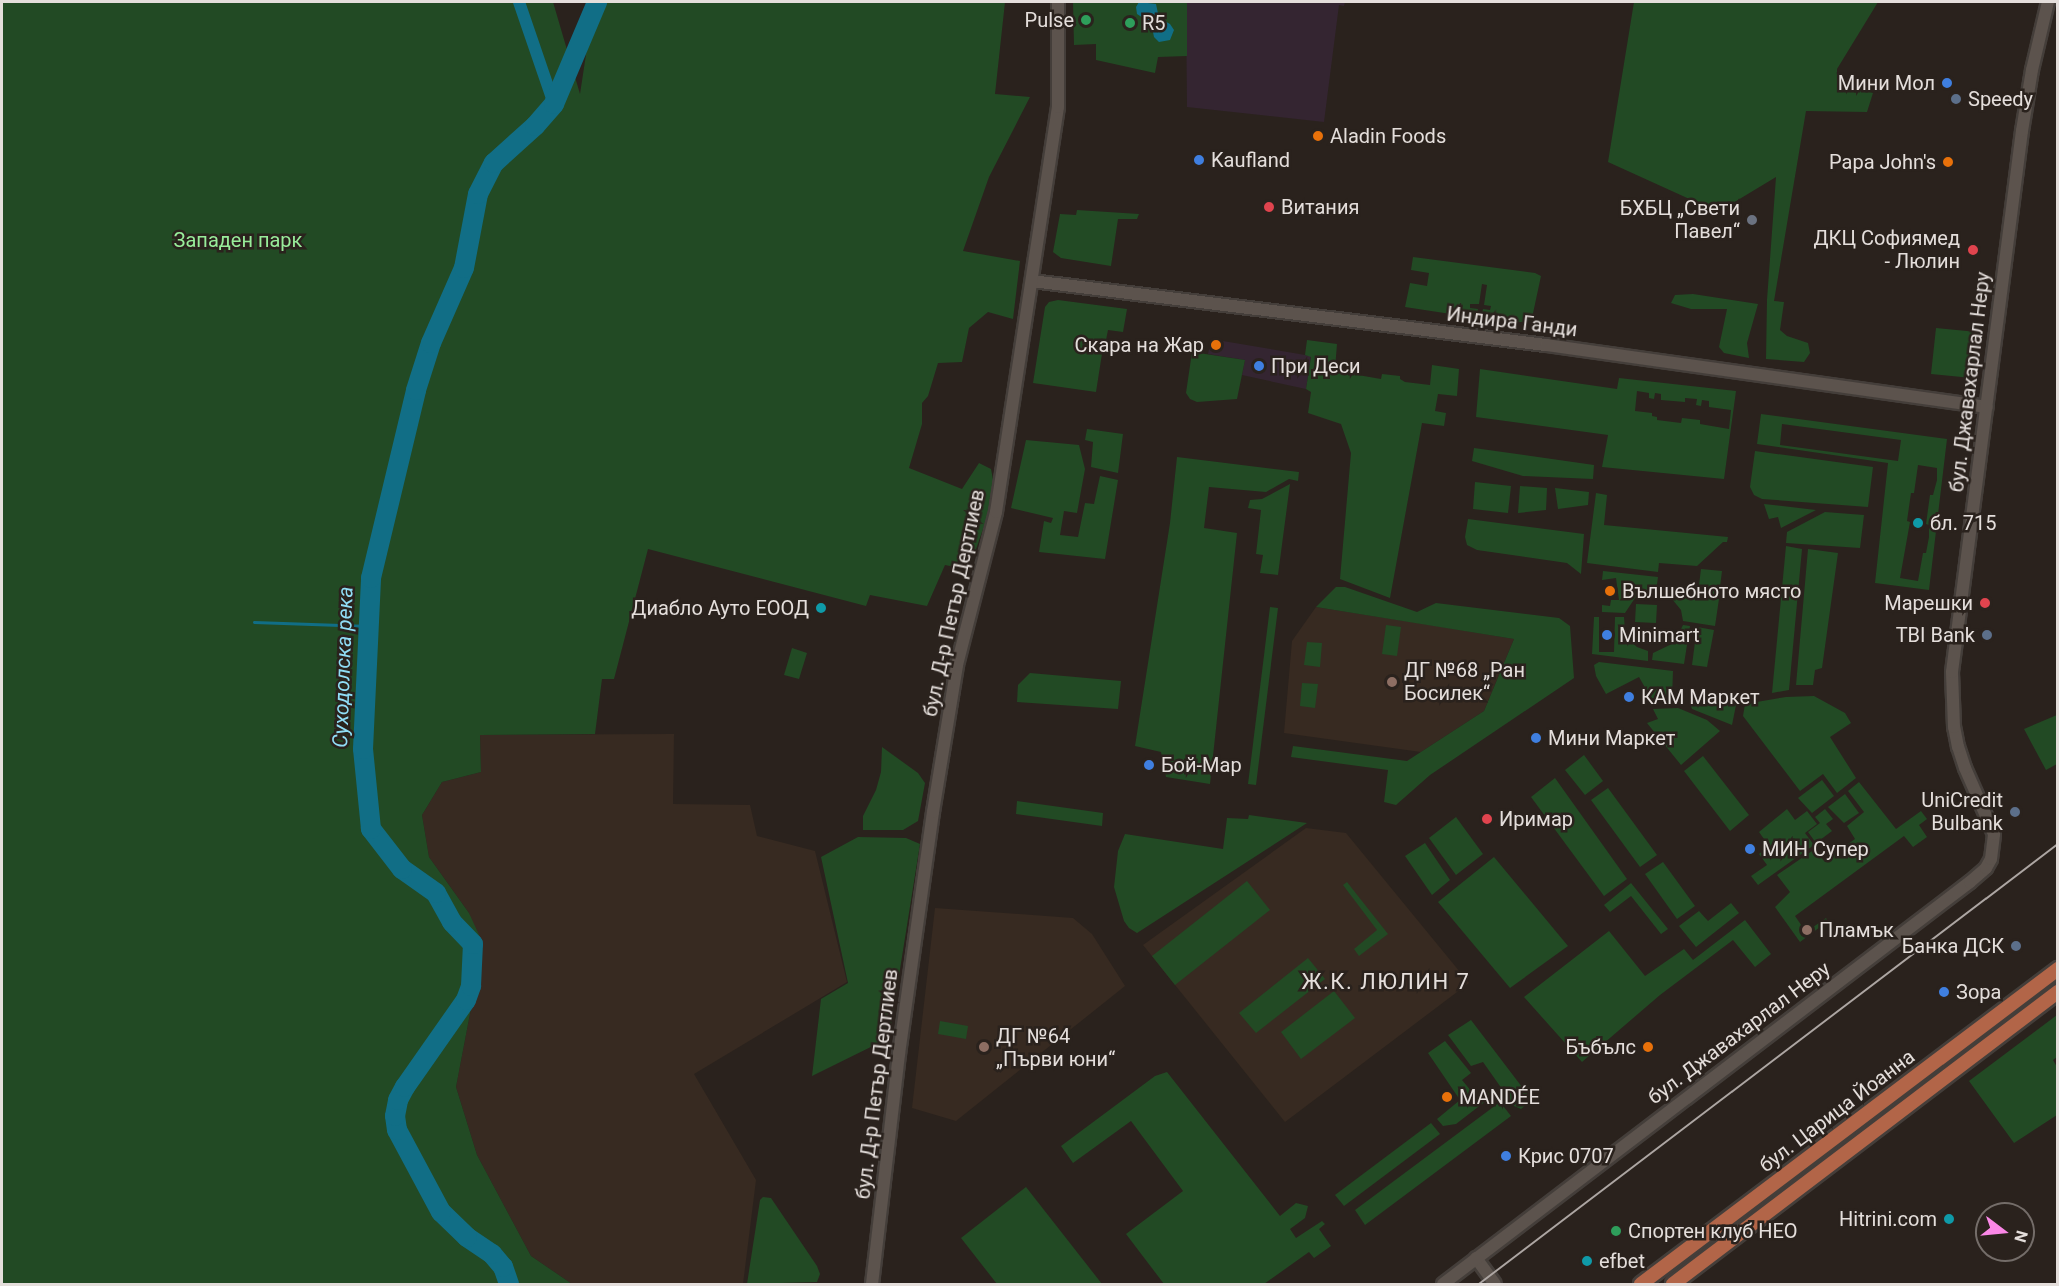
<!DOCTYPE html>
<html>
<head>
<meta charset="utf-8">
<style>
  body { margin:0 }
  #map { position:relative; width:2059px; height:1286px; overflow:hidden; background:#2a221d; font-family:Roboto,sans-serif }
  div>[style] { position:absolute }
  .commercial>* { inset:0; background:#342531 }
  .built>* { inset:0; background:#372a21 }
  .green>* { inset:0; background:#224a24 }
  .water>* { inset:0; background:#116e86 }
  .stream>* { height:3px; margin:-1.5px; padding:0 1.5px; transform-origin:1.5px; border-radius:1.5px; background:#116e86 }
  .canal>* { height:12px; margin:-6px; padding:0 6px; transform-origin:6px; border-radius:6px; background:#116e86 }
  .river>* { height:20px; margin:-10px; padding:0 10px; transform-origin:10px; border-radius:10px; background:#116e86 }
  .roads { filter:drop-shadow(2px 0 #443e3a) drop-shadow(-2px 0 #443e3a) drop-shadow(0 2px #443e3a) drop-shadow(0 -2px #443e3a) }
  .secondary>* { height:12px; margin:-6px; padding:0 6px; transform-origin:6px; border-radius:6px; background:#5c534d }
  .primary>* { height:14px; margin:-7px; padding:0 7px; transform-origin:7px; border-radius:7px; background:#b26548 }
  .tram>* { height:1.5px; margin:-0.75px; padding:0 0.75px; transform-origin:0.75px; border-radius:0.75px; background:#ada6a3 }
  .dots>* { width:16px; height:16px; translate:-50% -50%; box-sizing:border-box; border:3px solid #2a221d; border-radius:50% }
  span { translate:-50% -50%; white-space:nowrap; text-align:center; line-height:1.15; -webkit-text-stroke:5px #2a221d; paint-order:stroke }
  .poi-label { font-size:20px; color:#e4dedb }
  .right { translate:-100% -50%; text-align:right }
  .left { translate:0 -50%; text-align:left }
  .park-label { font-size:20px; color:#98ec9a }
  .street-label { font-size:20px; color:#e4dedb }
  .water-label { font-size:21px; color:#90ddf5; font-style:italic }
  .quarter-label { font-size:22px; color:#e4dedb; letter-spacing:1.5px }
  .frame { position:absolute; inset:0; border:3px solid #e4dedb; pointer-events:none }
  .north { position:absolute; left:1975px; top:1202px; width:60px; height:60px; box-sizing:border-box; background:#2a221d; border:2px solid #746d69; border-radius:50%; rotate:106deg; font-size:16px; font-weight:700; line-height:24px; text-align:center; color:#e4dedb }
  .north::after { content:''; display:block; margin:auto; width:21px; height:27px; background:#fa87e6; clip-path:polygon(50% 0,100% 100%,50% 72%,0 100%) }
</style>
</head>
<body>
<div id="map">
  <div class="commercial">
    <i style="clip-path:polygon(1186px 2px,1345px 2px,1344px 6px,1339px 5px,1324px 122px,1187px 107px)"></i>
    <i style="clip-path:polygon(1211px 339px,1311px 356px,1306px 389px,1242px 375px,1245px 360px,1208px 354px)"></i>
  </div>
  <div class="built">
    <i style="clip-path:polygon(1316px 607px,1437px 626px,1514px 639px,1484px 711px,1421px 752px,1284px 733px,1292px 641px)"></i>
    <i style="clip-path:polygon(674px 734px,673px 804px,750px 805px,757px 836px,815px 851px,847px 982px,694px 1074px,756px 1180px,743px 1284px,572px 1284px,531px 1256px,477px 1155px,456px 1087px,477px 977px,469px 913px,429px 857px,422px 815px,442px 782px,481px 772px,480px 735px)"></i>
    <i style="clip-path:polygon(1306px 828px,1346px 833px,1469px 983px,1285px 1122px,1143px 945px)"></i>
    <i style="clip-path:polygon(935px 908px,1073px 918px,1092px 934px,1125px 986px,956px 1121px,912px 1108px)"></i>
  </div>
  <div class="green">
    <i style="clip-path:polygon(2px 2px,553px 2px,580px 94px,587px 48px,604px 2px,1005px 2px,995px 94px,1030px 97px,989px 177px,963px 251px,1020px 261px,1013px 319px,988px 312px,969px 328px,962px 362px,938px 363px,928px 396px,922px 403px,922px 424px,909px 468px,962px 489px,979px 463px,991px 469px,994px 485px,990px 509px,975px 552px,965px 549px,955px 567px,945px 565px,927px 606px,870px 595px,866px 606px,648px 549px,614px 679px,602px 679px,595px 734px,480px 735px,481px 772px,442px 782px,422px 815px,429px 857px,469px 913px,480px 937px,477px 977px,456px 1087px,477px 1155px,531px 1256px,572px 1284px,2px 1284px)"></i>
    <i style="clip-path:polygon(1073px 2px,1187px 2px,1187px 56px,1158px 57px,1155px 73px,1096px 60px,1096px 44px,1074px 45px)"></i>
    <i style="clip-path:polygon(1634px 2px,1878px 2px,1837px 69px,1837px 79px,1873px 93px,1867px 112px,1806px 111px,1774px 301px,1784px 302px,1780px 330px,1787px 336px,1808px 343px,1810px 353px,1804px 362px,1766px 359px,1767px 300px,1776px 177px,1718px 212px,1608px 162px)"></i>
    <i style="clip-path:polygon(1077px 210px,1139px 214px,1137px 219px,1118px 219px,1111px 266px,1061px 258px,1053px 252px,1060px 214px,1076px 215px)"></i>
    <i style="clip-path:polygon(1413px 257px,1535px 273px,1541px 276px,1532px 318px,1527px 322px,1513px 322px,1481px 318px,1483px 309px,1490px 310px,1491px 306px,1484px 305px,1487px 285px,1482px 284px,1479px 304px,1470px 304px,1470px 308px,1478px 309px,1477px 318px,1405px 307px,1410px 283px,1427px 286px,1429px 273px,1411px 270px)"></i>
    <i style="clip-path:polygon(1693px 294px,1758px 304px,1747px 343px,1749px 358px,1724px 353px,1719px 347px,1727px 309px,1691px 309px,1671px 303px,1675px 295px)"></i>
    <i style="clip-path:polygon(1058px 300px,1127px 309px,1123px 332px,1108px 330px,1106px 340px,1104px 341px,1096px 392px,1033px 383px,1045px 307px,1049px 302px)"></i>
    <i style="clip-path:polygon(1936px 328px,1977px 332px,1972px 378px,1931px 374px)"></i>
    <i style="clip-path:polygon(1307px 340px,1337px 344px,1335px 369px,1352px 371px,1352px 374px,1381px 379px,1382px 374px,1400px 376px,1400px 379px,1405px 382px,1430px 385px,1432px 365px,1459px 369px,1457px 396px,1438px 394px,1435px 411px,1446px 413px,1444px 426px,1422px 423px,1390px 598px,1340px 579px,1351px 453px,1341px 424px,1308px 413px,1311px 392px,1306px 389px,1311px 357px,1305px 355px)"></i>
    <i style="clip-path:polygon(1192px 352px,1245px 360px,1237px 399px,1197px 402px,1190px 399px,1186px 393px)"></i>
    <i style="clip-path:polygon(evenodd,1480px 369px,1617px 389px,1619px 378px,1736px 391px,1724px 479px,1602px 467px,1608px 435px,1476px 417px,1480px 369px,1637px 391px,1649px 393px,1649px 398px,1654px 399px,1655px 393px,1661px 394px,1661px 400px,1685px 402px,1685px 398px,1697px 399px,1696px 405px,1701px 406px,1702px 400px,1709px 401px,1709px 407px,1731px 410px,1729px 429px,1700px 424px,1700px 420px,1682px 418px,1681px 423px,1657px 420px,1657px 417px,1652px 416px,1652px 413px,1635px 411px,1637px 391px)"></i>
    <i style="clip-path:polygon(evenodd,1761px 414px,1947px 439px,1929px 590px,1875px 583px,1888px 463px,1757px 444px,1761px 414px,1782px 424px,1901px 440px,1898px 461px,1780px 445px,1782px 424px,1761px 414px,1918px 465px,1937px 468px,1937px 480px,1933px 495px,1930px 495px,1926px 524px,1929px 525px,1929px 537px,1926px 553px,1923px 553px,1918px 581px,1900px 578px,1910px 522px,1907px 521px,1911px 493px,1914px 493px,1918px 465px)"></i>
    <i style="clip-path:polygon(1087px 429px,1123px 434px,1118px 473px,1091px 467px,1093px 442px,1085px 440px)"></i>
    <i style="clip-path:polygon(1026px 440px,1079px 445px,1085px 469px,1077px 513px,1064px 511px,1060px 535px,1078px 537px,1085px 503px,1094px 504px,1100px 476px,1118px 480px,1105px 559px,1039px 552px,1044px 521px,1051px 523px,1053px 518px,1011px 508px)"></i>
    <i style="clip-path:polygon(1474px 448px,1594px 465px,1593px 479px,1523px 476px,1472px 461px)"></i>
    <i style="clip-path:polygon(1755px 451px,1873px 467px,1868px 507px,1762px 499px,1754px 495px,1750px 487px)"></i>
    <i style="clip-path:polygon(1177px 457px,1299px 472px,1298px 481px,1289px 479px,1266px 492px,1209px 487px,1204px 528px,1237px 533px,1210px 784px,1166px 777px,1161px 752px,1135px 746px,1170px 523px)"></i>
    <i style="clip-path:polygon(1475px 482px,1511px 486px,1508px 513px,1473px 509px)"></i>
    <i style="clip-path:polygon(1290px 484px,1278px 575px,1260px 573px,1263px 555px,1256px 554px,1261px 510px,1248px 508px,1250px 500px,1262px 499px)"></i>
    <i style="clip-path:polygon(1520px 486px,1547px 488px,1546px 510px,1518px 513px)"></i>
    <i style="clip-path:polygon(1555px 488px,1589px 492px,1588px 505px,1558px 509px)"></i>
    <i style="clip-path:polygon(1596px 493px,1607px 495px,1604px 525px,1728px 537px,1727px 542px,1723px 542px,1697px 566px,1659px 563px,1658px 572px,1587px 563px)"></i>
    <i style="clip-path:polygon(1764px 504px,1816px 510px,1781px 528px,1778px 517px,1769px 519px)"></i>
    <i style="clip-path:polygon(1825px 512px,1864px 515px,1860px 548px,1786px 543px,1787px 532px)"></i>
    <i style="clip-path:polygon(1468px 519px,1584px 534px,1581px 574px,1567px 563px,1477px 550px,1467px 545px,1465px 537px)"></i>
    <i style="clip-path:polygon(1786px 546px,1802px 549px,1789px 690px,1772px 693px)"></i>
    <i style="clip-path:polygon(1808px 549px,1838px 553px,1822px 668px,1815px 670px,1813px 685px,1796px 685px)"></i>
    <i style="clip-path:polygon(1701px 569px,1722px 571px,1719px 595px,1698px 593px)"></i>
    <i style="clip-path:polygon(1603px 571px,1658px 577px,1656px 592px,1645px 593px,1635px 598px,1625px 613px,1602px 612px,1602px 605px,1610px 606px,1611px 600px,1619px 600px,1616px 578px,1602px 580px)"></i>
    <i style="clip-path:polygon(1336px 587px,1345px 587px,1417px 612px,1436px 603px,1559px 618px,1570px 626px,1574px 678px,1430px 775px,1396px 805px,1384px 802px,1388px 770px,1291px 757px,1293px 746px,1407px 761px,1484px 711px,1514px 639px,1316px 607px)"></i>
    <i style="clip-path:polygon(1674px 596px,1719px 599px,1715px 626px,1683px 621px,1681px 610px,1672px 599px)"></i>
    <i style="clip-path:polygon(1636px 604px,1657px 605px,1656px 623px,1635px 622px)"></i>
    <i style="clip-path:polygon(1270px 607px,1278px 608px,1256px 785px,1248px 784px)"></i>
    <i style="clip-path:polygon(1594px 617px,1599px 617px,1599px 652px,1614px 652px,1615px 617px,1624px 617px,1625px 631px,1629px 640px,1637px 647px,1648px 651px,1648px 661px,1592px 654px)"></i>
    <i style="clip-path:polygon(1386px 625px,1401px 627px,1397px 656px,1382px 654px)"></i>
    <i style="clip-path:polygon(1683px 625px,1690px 626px,1684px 664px,1652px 660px,1653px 653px,1674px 643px)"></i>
    <i style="clip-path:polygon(1697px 627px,1714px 630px,1707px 667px,1692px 665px)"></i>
    <i style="clip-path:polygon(1307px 642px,1322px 643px,1320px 667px,1304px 665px)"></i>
    <i style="clip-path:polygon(792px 648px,807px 653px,799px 679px,784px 675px)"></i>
    <i style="clip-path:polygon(1599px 662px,1673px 671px,1672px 699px,1651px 698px,1639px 677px,1606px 694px,1596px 676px,1594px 665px)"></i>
    <i style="clip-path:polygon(1030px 673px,1121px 681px,1118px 709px,1017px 702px,1018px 685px)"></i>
    <i style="clip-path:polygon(1302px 683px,1318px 684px,1315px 708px,1300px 706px)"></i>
    <i style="clip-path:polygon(1814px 696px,1845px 713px,1851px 723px,1830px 737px,1856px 778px,1837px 793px,1823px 774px,1800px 791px,1743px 716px,1745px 704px,1786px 697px)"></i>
    <i style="clip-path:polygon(1694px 704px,1736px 705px,1732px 725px,1692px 709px,1691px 706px)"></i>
    <i style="clip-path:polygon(1678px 708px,1707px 720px,1720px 731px,1681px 765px,1647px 723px,1658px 719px,1653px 709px)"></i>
    <i style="clip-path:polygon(2057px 715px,2057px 764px,2046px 770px,2024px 729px)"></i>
    <i style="clip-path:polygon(882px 747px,918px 773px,925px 783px,918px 821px,903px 830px,863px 830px,863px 816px,876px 790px,881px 772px)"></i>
    <i style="clip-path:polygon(1584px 755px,1603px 781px,1585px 795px,1565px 770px)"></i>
    <i style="clip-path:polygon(1703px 756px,1749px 815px,1730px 831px,1684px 771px)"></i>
    <i style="clip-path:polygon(1555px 778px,1627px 879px,1604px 896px,1531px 797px)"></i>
    <i style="clip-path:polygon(1822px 780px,1834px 796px,1812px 813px,1798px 798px)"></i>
    <i style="clip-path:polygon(1859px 782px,1896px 829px,1921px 811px,1927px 819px,1919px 825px,1927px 837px,1913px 847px,1904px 836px,1795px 916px,1806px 932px,1826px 918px,1828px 921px,1800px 942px,1775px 907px,1790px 892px,1777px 875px,1815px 849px,1824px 861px,1855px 839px,1847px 826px,1864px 812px,1848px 791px)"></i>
    <i style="clip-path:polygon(1608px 788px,1657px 855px,1640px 867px,1591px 800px)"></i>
    <i style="clip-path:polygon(1845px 794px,1859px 813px,1844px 823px,1828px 807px)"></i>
    <i style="clip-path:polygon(1017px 801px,1103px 813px,1102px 826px,1016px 814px)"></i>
    <i style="clip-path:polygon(1787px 809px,1795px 820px,1807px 811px,1817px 824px,1805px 833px,1814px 845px,1758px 885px,1751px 876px,1767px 865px,1759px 854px,1769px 846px,1759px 832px)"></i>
    <i style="clip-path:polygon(1825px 809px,1833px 819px,1826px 824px,1832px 831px,1816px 843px,1808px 832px,1820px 823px,1815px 817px)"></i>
    <i style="clip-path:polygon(1249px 815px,1307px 823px,1137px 933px,1129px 928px,1124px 921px,1114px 887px,1118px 851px,1125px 834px,1223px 849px,1227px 818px,1248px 819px)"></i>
    <i style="clip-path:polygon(1456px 817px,1483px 854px,1456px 875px,1429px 838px)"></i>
    <i style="clip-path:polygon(858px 837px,906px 838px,920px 844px,889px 1038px,812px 1076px,821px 999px,848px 983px,821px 857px)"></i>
    <i style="clip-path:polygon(1425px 843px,1450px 880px,1432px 895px,1405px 856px)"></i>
    <i style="clip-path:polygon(1494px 857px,1568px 946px,1510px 988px,1438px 902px)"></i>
    <i style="clip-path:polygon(1663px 862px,1695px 906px,1677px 919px,1645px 874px)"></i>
    <i style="clip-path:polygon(1247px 881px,1270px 910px,1175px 985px,1152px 956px)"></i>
    <i style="clip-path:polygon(1347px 882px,1388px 934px,1359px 956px,1354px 949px,1377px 930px,1343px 885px)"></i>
    <i style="clip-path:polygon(1631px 883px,1668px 929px,1661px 934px,1631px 896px,1610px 912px,1604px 905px)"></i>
    <i style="clip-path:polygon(1731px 903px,1739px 913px,1696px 947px,1679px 926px,1699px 911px,1708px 921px)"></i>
    <i style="clip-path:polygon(1745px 920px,1771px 954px,1755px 967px,1733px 940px,1660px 995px,1582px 1062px,1524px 997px,1609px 931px,1645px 976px,1684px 949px,1693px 960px)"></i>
    <i style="clip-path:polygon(1308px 958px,1325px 979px,1256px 1033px,1239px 1013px)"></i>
    <i style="clip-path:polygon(1334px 991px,1355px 1018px,1301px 1059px,1281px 1032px)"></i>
    <i style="clip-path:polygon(2057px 1015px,2057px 1057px,2053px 1060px,2057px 1067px,2057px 1115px,2014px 1143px,1969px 1081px)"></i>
    <i style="clip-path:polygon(1471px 1020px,1532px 1100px,1521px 1109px,1514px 1106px,1483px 1062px,1471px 1066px,1448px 1035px)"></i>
    <i style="clip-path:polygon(940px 1021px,968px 1026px,966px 1039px,938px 1034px)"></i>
    <i style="clip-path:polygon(1445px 1041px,1471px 1073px,1462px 1080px,1477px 1098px,1487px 1091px,1491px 1097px,1456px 1124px,1443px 1126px,1437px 1119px,1460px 1100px,1428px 1053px)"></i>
    <i style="clip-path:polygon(1167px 1072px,1280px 1216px,1296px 1203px,1308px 1206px,1305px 1218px,1290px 1229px,1296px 1238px,1322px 1221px,1325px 1224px,1319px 1229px,1331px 1246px,1314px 1258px,1309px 1252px,1264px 1284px,1164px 1284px,1126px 1234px,1183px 1191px,1131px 1121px,1073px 1163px,1061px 1146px,1155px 1076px)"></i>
    <i style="clip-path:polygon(1500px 1102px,1511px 1116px,1365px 1225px,1355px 1210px)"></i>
    <i style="clip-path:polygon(1431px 1123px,1440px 1134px,1344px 1206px,1335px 1195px)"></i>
    <i style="clip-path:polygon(1026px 1187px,1102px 1284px,997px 1284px,961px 1238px)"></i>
    <i style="clip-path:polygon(763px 1197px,771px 1198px,817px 1266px,820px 1274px,817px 1282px,747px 1284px,760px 1200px)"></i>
  </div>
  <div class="water">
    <i style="clip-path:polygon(1139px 2px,1156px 4px,1159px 18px,1170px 24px,1174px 30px,1170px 40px,1159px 42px,1154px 37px,1151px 23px,1137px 14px,1136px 7px)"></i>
  </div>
  <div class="stream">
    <i style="left:254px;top:622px;width:115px;rotate:2deg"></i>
  </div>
  <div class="canal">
    <i style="left:519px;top:2px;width:108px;rotate:71.1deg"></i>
  </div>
  <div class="river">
    <i style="left:509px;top:1284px;width:18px;rotate:-109deg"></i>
    <i style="left:503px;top:1267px;width:17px;rotate:-130deg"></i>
    <i style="left:492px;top:1254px;width:30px;rotate:-146deg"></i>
    <i style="left:467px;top:1237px;width:36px;rotate:-136deg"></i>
    <i style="left:441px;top:1212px;width:93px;rotate:-118.2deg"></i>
    <i style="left:397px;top:1130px;width:14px;rotate:-98deg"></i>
    <i style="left:395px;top:1116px;width:16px;rotate:-79deg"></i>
    <i style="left:398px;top:1100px;width:15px;rotate:-62deg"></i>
    <i style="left:405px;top:1087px;width:106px;rotate:-55deg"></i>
    <i style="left:466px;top:1000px;width:15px;rotate:-70deg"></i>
    <i style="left:471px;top:986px;width:42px;rotate:-87.3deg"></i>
    <i style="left:473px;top:944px;width:30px;rotate:-134deg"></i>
    <i style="left:452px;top:922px;width:33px;rotate:-119deg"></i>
    <i style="left:436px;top:893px;width:42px;rotate:-144.8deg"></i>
    <i style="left:402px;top:869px;width:51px;rotate:-127.8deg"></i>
    <i style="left:371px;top:829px;width:80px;rotate:-95.7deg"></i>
    <i style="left:363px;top:749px;width:171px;rotate:-87.3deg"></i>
    <i style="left:371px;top:578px;width:193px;rotate:-76.5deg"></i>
    <i style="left:416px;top:390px;width:49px;rotate:-72.3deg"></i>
    <i style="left:431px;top:343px;width:82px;rotate:-66.3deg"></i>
    <i style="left:464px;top:268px;width:75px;rotate:-79.3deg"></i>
    <i style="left:478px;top:194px;width:35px;rotate:-63deg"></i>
    <i style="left:494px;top:163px;width:55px;rotate:-42.1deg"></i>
    <i style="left:535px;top:126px;width:29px;rotate:-49deg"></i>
    <i style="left:554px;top:104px;width:111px;rotate:-67.1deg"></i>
  </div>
  <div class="roads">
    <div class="secondary">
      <i style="left:1032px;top:281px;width:518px;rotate:7.1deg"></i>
      <i style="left:1546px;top:345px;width:445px;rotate:8deg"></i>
      <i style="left:1476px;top:1258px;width:32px;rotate:54deg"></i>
      <i style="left:872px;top:1284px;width:232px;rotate:-83.3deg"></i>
      <i style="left:899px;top:1054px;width:244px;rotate:-82deg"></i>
      <i style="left:933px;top:812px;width:149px;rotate:-80.7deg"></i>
      <i style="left:957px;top:665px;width:158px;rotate:-75.7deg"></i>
      <i style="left:996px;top:512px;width:410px;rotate:-81.3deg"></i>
      <i style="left:1058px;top:107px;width:105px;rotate:-90deg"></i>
      <i style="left:1443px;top:1284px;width:663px;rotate:-37.34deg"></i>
      <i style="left:1970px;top:882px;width:21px;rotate:-41deg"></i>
      <i style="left:1986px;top:868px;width:10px;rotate:-61deg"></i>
      <i style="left:1991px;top:859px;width:25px;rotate:-83deg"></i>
      <i style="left:1994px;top:834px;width:72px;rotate:-113.7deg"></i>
      <i style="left:1965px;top:768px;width:22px;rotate:-108deg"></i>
      <i style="left:1958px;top:747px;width:20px;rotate:-101deg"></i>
      <i style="left:1954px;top:727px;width:55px;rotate:-92.1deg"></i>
      <i style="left:1952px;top:672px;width:546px;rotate:-82.63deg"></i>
      <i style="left:2022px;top:131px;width:62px;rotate:-80.7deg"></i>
      <i style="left:2032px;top:70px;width:70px;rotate:-76.8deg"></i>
    </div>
    <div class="primary">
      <i style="left:1641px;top:1284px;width:523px;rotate:-37.07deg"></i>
      <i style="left:1673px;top:1284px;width:483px;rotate:-37.2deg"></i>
    </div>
  </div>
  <div class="tram">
    <i style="left:1479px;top:1284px;width:727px;rotate:-37.23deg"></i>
  </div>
  <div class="dots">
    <i style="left:1086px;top:20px;background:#2e9e5b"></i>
    <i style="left:1130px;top:23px;background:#2e9e5b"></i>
    <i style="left:1947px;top:83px;background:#3f7fe0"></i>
    <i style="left:1956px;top:99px;background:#5c6f8a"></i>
    <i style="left:1318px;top:136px;background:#e8710a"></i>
    <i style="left:1199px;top:160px;background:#3f7fe0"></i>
    <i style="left:1948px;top:162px;background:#e8710a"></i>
    <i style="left:1269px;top:207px;background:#e0444e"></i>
    <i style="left:1752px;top:220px;background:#6b7280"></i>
    <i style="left:1973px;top:250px;background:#e0444e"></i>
    <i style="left:1216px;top:345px;background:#e8710a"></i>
    <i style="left:1259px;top:366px;background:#3f7fe0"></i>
    <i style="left:1918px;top:523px;background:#0f9aa8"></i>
    <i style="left:1610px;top:591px;background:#e8710a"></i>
    <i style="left:1985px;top:603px;background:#e0444e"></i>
    <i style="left:821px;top:608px;background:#0f9aa8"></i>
    <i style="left:1607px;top:635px;background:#3f7fe0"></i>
    <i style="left:1987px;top:635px;background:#5c6f8a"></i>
    <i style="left:1392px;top:682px;background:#8d6e63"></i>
    <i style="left:1629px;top:697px;background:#3f7fe0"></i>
    <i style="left:1536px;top:738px;background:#3f7fe0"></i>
    <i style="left:1149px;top:765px;background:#3f7fe0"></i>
    <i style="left:2015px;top:812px;background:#5c6f8a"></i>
    <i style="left:1487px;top:819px;background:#e0444e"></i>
    <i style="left:1750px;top:849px;background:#3f7fe0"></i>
    <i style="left:1807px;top:930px;background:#8d6e63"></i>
    <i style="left:2016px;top:946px;background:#5c6f8a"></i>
    <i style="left:1944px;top:992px;background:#3f7fe0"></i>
    <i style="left:984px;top:1047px;background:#8d6e63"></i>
    <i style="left:1648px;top:1047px;background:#e8710a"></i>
    <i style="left:1447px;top:1097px;background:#e8710a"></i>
    <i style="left:1506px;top:1156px;background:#3f7fe0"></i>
    <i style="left:1949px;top:1219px;background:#0f9aa8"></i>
    <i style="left:1616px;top:1231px;background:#2e9e5b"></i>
    <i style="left:1587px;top:1261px;background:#0f9aa8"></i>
  </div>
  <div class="poi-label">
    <span class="right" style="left:1074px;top:20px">Pulse</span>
    <span class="left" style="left:1142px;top:23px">R5</span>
    <span class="right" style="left:1935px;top:83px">Мини Мол</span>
    <span class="left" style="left:1968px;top:99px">Speedy</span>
    <span class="left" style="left:1330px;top:136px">Aladin Foods</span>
    <span class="left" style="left:1211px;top:160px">Kaufland</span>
    <span class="right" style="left:1936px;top:162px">Papa John's</span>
    <span class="left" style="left:1281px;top:207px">Витания</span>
    <span class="right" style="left:1740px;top:220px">БХБЦ „Свети<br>Павел“</span>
    <span class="right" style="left:1960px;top:250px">ДКЦ Софиямед<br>- Люлин</span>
    <span class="right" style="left:1204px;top:345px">Скара на Жар</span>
    <span class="left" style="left:1271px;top:366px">При Деси</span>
    <span class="left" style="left:1930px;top:523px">бл. 715</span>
    <span class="left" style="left:1622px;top:591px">Вълшебното място</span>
    <span class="right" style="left:1973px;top:603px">Марешки</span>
    <span class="right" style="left:809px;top:608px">Диабло Ауто ЕООД</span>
    <span class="left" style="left:1619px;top:635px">Minimart</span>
    <span class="right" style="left:1975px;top:635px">TBI Bank</span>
    <span class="left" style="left:1404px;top:682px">ДГ №68 „Ран<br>Босилек“</span>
    <span class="left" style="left:1641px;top:697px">КАМ Маркет</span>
    <span class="left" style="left:1548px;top:738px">Мини Маркет</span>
    <span class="left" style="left:1161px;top:765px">Бой-Мар</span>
    <span class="right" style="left:2003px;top:812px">UniCredit<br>Bulbank</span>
    <span class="left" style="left:1499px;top:819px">Иримар</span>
    <span class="left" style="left:1762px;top:849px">МИН Супер</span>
    <span class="left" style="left:1819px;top:930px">Пламък</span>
    <span class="right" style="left:2004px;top:946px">Банка ДСК</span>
    <span class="left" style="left:1956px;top:992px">Зора</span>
    <span class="left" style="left:996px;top:1048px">ДГ №64<br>„Първи юни“</span>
    <span class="right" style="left:1636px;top:1047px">Бъбълс</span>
    <span class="left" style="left:1459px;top:1097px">MANDÉE</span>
    <span class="left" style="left:1518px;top:1156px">Крис 0707</span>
    <span class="right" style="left:1937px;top:1219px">Hitrini.com</span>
    <span class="left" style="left:1628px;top:1231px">Спортен клуб НЕО</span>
    <span class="left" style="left:1599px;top:1261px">efbet</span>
  </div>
  <div class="park-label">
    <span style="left:238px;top:240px">Западен парк</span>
  </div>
  <div class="street-label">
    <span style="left:1512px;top:322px;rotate:7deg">Индира Ганди</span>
    <span style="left:1970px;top:382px;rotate:-83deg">бул. Джавахарлал Неру</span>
    <span style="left:954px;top:603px;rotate:-78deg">бул. Д-р Петър Дертлиев</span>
    <span style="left:1739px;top:1033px;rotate:-37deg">бул. Джавахарлал Неру</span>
    <span style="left:877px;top:1084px;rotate:-83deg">бул. Д-р Петър Дертлиев</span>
    <span style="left:1837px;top:1111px;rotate:-37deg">бул. Царица Йоанна</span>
  </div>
  <div class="water-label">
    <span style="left:343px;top:667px;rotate:-88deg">Суходолска река</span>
  </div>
  <div class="quarter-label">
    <span style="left:1386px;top:982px">Ж.К. ЛЮЛИН 7</span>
  </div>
  <div class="frame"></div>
  <div class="north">N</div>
</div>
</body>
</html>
